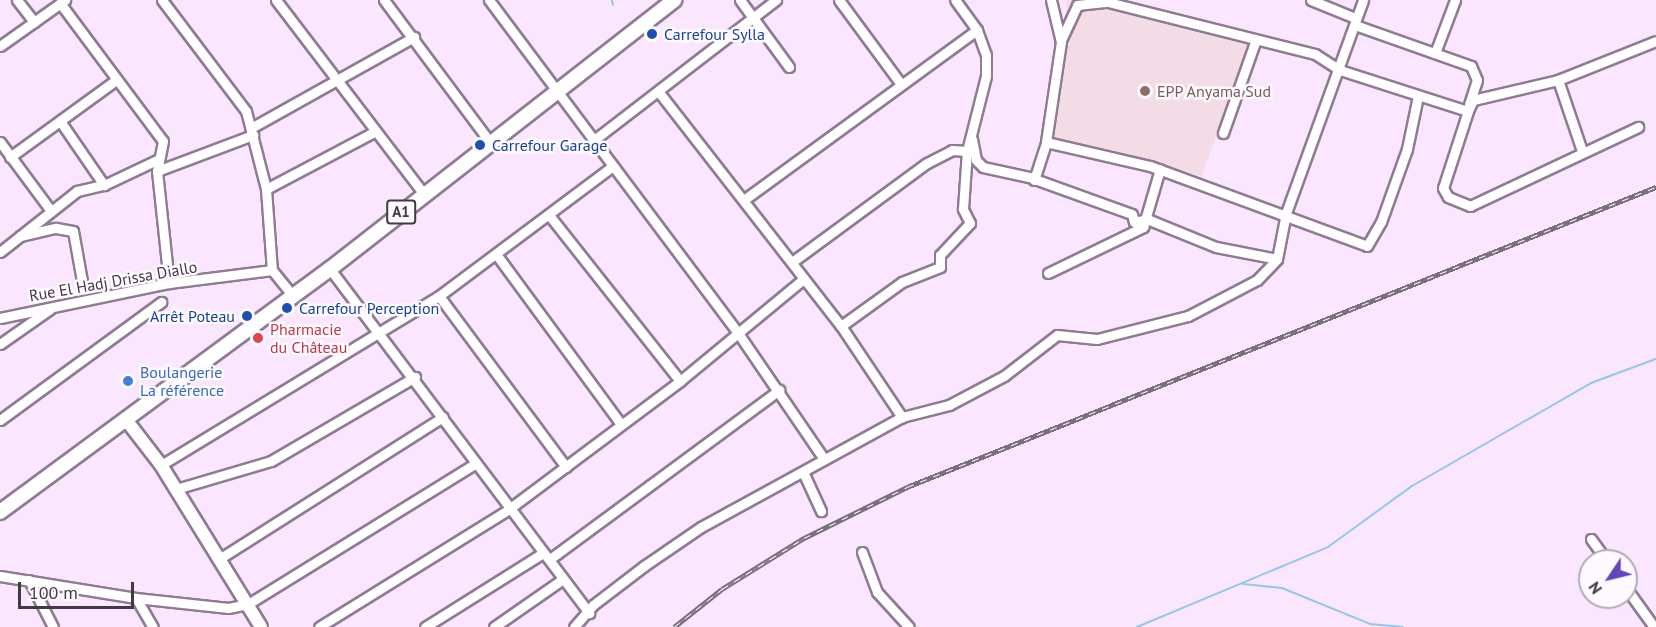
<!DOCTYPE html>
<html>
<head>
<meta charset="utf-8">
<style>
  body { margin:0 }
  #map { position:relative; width:1656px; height:627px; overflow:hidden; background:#fae6ff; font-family:"PT Sans",sans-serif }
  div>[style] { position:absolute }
  .education>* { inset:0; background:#f4dce7 }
  .stream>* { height:2px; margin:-1px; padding:0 1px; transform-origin:1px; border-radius:1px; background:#93c6ec }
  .roads { filter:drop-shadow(2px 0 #8e7c92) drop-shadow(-2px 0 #8e7c92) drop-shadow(0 2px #8e7c92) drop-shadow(0 -2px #8e7c92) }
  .street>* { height:9px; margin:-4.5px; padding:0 4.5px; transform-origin:4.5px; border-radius:4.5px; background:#fff }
  .secondary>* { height:12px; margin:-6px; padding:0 6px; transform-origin:6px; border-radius:6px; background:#fff }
  .primary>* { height:14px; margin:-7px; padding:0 7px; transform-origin:7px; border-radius:7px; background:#fff }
  .rail>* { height:4.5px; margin-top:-2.25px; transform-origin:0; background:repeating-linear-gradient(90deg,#fdf9fe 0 7px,#7a6f7d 0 14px); box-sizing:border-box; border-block:2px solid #7a6f7d }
  .dots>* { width:16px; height:16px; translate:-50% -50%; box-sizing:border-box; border:3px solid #fdf9fe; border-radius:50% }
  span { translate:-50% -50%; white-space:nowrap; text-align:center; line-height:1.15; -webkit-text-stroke:5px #fdf9fe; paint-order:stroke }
  .shield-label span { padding:2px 4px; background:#fdf9fe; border:2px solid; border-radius:4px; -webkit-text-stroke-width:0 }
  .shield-label { font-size:15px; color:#413a43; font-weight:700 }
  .transit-label { font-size:16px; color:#164399 }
  .left { translate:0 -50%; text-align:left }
  .right { translate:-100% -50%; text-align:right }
  .education-label { font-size:16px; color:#785e54 }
  .street-label { font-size:16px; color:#413a43 }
  .health-label { font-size:16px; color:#be3a42 }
  .shop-label { font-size:16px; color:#366cbe }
  .north { position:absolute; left:1578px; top:549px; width:60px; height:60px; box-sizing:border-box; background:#fdf9fe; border:2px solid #b2adb3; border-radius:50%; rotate:235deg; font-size:16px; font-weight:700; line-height:24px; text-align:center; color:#413a43 }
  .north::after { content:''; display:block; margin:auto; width:21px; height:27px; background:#6344bc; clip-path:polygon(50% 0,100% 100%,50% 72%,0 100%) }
  .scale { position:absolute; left:18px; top:582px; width:116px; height:27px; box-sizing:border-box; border:3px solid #413a43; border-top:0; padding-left:8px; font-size:18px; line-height:21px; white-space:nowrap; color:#413a43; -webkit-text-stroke:4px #fdf9fe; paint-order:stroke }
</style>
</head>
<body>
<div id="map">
  <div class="education">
    <i style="clip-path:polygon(1067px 0,1084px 0,1248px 45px,1202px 176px,1053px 137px)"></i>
  </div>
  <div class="stream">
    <i style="left:612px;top:0;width:5px;rotate:79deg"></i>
    <i style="left:1243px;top:584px;width:39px;rotate:6deg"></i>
    <i style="left:1282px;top:588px;width:95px;rotate:22.2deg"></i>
    <i style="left:1370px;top:624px;width:33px;rotate:5deg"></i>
    <i style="left:1137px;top:627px;width:207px;rotate:-22.7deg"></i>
    <i style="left:1328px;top:547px;width:104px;rotate:-36deg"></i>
    <i style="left:1412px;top:486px;width:207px;rotate:-29.9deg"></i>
    <i style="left:1591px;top:383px;width:69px;rotate:-20.3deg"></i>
  </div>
  <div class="roads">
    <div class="street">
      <i style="left:17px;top:0;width:28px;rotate:52deg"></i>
      <i style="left:162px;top:0;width:139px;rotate:52.9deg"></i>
      <i style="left:246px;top:111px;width:81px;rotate:75.6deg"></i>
      <i style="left:266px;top:189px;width:81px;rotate:85.8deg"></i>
      <i style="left:276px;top:0;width:244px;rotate:52.7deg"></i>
      <i style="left:384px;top:0;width:177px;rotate:53.3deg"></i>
      <i style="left:489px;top:0;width:416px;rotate:53.2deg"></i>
      <i style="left:738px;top:333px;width:153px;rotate:55.7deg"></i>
      <i style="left:740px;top:0;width:83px;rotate:53.8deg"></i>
      <i style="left:839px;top:0;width:104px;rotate:53.6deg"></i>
      <i style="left:1100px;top:0;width:222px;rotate:14.1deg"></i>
      <i style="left:1315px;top:54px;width:30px;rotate:33deg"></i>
      <i style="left:1340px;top:70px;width:134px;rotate:17.8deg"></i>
      <i style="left:1468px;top:111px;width:12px;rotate:-66deg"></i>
      <i style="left:1473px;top:100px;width:87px;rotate:-13.2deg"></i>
      <i style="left:1558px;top:80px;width:105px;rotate:-21.7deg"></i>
      <i style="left:1311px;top:0;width:48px;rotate:22.2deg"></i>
      <i style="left:60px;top:3px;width:172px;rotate:53.3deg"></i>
      <i style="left:163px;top:141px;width:31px;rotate:101deg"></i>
      <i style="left:157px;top:171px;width:113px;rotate:83.9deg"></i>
      <i style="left:1355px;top:25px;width:123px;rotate:19.5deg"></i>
      <i style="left:1471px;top:66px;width:15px;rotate:67deg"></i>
      <i style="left:1477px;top:80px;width:26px;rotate:108deg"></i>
      <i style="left:1061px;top:40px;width:38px;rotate:-65deg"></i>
      <i style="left:1077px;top:5px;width:28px;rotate:-6deg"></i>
      <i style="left:0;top:46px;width:80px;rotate:-35.3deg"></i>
      <i style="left:1435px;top:53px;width:57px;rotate:-69.3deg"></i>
      <i style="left:1558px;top:80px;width:75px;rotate:71.3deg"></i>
      <i style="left:658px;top:91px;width:298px;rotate:52.1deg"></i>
      <i style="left:841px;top:326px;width:110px;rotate:56.2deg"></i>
      <i style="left:1468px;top:111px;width:81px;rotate:108deg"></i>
      <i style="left:1443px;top:188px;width:10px;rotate:61deg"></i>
      <i style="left:1448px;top:197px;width:24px;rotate:22deg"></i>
      <i style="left:1470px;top:206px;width:186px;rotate:-25.2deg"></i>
      <i style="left:60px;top:121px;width:78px;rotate:55.5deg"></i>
      <i style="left:251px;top:128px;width:187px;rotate:-29.2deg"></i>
      <i style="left:1223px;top:133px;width:96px;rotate:-70.6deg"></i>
      <i style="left:972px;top:139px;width:21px;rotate:79deg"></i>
      <i style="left:976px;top:160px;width:10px;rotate:45deg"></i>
      <i style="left:983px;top:167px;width:47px;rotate:12.3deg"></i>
      <i style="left:1029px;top:177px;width:109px;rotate:19.8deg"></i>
      <i style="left:1132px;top:214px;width:8px;rotate:76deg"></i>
      <i style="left:1134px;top:222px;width:13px;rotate:-13deg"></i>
      <i style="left:1147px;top:219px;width:74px;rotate:22.1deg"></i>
      <i style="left:1216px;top:247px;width:62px;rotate:11.1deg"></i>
      <i style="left:594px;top:140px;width:230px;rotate:-37.6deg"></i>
      <i style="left:0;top:142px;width:86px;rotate:53.5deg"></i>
      <i style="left:1046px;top:142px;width:107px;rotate:13deg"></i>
      <i style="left:1150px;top:166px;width:231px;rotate:20.2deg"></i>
      <i style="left:1367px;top:246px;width:28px;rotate:-60deg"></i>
      <i style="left:1381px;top:222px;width:77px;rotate:-70.4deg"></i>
      <i style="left:1407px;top:149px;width:54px;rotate:-78.3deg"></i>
      <i style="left:10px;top:157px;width:131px;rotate:-36deg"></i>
      <i style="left:157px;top:171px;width:103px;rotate:-20.6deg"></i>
      <i style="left:1034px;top:180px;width:40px;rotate:-72deg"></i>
      <i style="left:1046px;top:142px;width:101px;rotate:-81.5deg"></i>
      <i style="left:1061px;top:42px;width:43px;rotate:-103.4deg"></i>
      <i style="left:266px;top:189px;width:122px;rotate:-27.8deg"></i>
      <i style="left:745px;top:199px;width:287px;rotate:-36.1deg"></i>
      <i style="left:549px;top:215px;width:211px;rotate:51.7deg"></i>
      <i style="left:20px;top:236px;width:37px;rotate:-13deg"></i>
      <i style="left:56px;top:228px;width:17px;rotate:10deg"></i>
      <i style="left:73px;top:231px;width:51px;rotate:79.8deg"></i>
      <i style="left:0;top:252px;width:98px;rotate:-38.4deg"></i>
      <i style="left:77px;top:191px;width:28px;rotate:-13deg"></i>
      <i style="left:104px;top:185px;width:59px;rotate:-25.3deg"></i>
      <i style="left:496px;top:254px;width:211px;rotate:53.7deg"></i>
      <i style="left:792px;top:262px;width:167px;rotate:-36.3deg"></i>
      <i style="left:927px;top:163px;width:28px;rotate:-27deg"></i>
      <i style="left:952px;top:150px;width:15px;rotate:4deg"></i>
      <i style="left:967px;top:151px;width:77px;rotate:-75.8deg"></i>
      <i style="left:986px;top:76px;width:21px;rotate:-90deg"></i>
      <i style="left:986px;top:55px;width:27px;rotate:-110deg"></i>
      <i style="left:977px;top:30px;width:37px;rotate:-126deg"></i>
      <i style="left:330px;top:269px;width:431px;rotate:53deg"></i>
      <i style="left:1048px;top:273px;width:106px;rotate:-25.8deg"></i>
      <i style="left:1143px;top:227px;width:60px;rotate:-73.7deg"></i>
      <i style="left:439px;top:296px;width:213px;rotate:53.4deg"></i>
      <i style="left:0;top:318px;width:173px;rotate:-11.7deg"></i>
      <i style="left:169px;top:283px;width:104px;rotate:-7.2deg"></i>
      <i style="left:272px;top:270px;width:32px;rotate:51deg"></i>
      <i style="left:841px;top:326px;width:75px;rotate:-35.8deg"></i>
      <i style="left:902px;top:282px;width:41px;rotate:-21.5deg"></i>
      <i style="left:940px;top:267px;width:12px;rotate:-90deg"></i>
      <i style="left:940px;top:255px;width:44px;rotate:-46.8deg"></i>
      <i style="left:970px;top:223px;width:16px;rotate:-117deg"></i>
      <i style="left:963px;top:209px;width:58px;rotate:-86.1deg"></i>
      <i style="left:0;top:344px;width:61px;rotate:-35deg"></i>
      <i style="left:0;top:420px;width:200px;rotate:-36.2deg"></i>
      <i style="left:161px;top:465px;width:325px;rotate:-31.3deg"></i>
      <i style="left:439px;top:296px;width:217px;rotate:-36.8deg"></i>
      <i style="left:804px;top:474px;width:41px;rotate:65.3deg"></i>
      <i style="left:176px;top:489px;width:99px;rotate:-16.4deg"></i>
      <i style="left:271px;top:461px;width:167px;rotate:-30.3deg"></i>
      <i style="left:1591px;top:539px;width:27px;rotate:54deg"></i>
      <i style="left:862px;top:552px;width:43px;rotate:69.4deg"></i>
      <i style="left:877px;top:592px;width:47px;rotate:47.6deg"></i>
      <i style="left:219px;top:559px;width:265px;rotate:-32.4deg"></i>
      <i style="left:550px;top:559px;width:285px;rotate:-36.4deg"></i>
      <i style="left:0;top:576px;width:138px;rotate:9.2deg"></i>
      <i style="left:136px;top:598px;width:93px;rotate:6.2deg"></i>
      <i style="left:228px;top:608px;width:20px;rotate:-11deg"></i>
      <i style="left:248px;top:604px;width:268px;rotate:-31.7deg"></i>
      <i style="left:29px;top:580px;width:53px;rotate:62.9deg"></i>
      <i style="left:1626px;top:588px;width:48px;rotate:54.3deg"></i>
      <i style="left:136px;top:598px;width:34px;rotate:60deg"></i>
      <i style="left:319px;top:627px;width:224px;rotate:-31.8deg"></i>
      <i style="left:509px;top:509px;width:214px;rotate:-36.8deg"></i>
      <i style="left:680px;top:381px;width:158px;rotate:-39.6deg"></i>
      <i style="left:425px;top:627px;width:139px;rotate:-32.1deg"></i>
      <i style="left:494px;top:627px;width:84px;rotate:-34.8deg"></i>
      <i style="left:574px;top:627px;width:29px;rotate:-49deg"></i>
      <i style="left:593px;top:605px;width:64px;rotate:-37.4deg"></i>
      <i style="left:644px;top:566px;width:69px;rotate:-34.4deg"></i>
      <i style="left:701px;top:527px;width:229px;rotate:-28.7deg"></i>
      <i style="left:902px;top:417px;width:49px;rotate:-14.3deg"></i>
      <i style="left:949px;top:405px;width:62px;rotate:-27.8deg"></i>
      <i style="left:1004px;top:376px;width:67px;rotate:-37.7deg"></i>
      <i style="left:1057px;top:335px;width:40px;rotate:5.7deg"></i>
      <i style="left:1097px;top:339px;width:94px;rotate:-14.2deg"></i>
      <i style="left:1188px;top:316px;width:78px;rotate:-27.6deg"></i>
      <i style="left:1257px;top:280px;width:29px;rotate:-46deg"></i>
      <i style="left:1277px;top:259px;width:47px;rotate:-78.9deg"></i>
      <i style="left:1286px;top:213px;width:226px;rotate:-70.1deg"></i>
    </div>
    <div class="secondary">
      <i style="left:127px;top:421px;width:56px;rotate:52.3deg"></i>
      <i style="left:161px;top:465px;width:190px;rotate:58.3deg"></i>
    </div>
    <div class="primary">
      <i style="left:0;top:512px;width:410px;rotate:-36.4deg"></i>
      <i style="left:330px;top:269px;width:437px;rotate:-38deg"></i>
    </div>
  </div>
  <div class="rail">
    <i style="left:674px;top:627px;width:61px;rotate:-38.4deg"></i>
    <i style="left:722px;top:589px;width:97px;rotate:-31.9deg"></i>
    <i style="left:804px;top:538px;width:115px;rotate:-26.3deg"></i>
    <i style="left:907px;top:487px;width:807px;rotate:-21.83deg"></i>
  </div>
  <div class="dots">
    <i style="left:652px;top:34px;background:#1a4fb4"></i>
    <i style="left:1145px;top:91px;background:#8d6e63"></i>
    <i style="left:480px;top:145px;background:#1a4fb4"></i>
    <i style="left:287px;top:308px;background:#1a4fb4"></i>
    <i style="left:247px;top:316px;background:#1a4fb4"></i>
    <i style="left:258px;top:338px;background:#e0444e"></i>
    <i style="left:128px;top:381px;background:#3f7fe0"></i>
  </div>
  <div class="shield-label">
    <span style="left:401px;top:212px">A1</span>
  </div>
  <div class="transit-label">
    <span class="left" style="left:664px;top:34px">Carrefour Sylla</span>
    <span class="left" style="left:492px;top:145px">Carrefour Garage</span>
    <span class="left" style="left:299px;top:308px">Carrefour Perception</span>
    <span class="right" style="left:235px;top:316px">Arrêt Poteau</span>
  </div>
  <div class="education-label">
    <span class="left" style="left:1157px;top:91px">EPP Anyama Sud</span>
  </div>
  <div class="street-label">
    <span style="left:113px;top:281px;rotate:-10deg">Rue El Hadj Drissa Diallo</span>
  </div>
  <div class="health-label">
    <span class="left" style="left:270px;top:338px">Pharmacie<br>du Château</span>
  </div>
  <div class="shop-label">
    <span class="left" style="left:140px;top:381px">Boulangerie<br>La référence</span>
  </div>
  <div class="north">N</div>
  <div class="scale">100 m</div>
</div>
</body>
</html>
